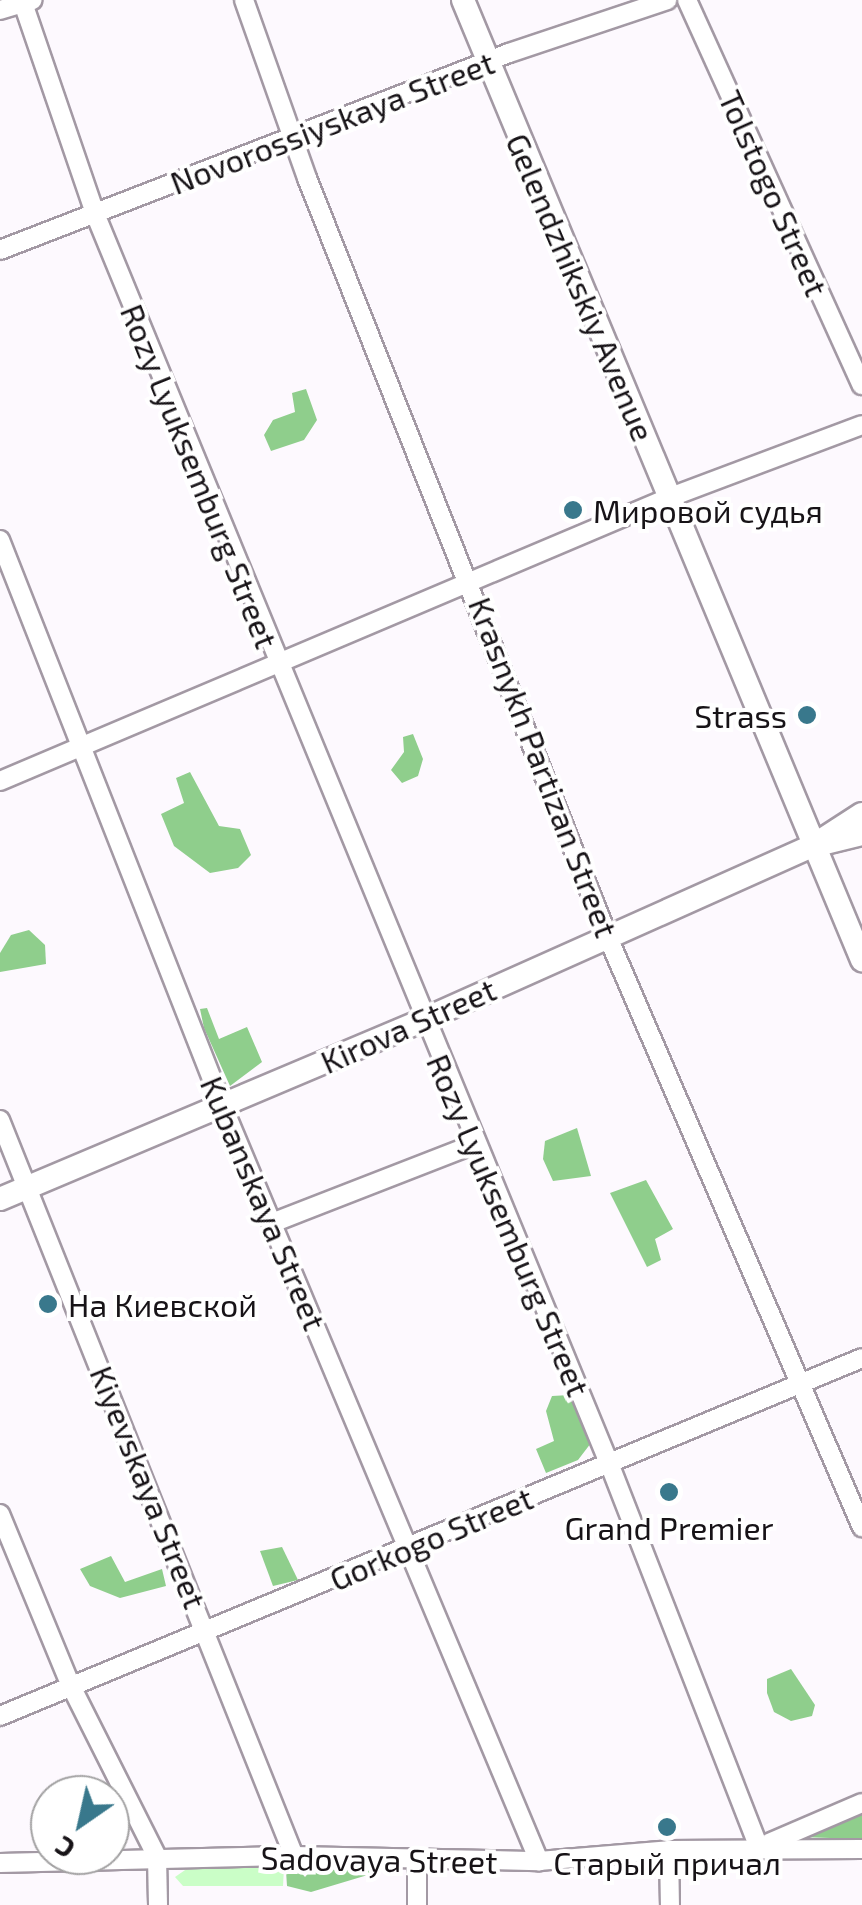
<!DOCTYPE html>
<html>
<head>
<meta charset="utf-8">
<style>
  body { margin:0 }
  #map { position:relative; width:862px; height:1905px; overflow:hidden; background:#fdf9fe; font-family:"Exo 2",sans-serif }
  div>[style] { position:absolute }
  .green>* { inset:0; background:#cafec7 }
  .forest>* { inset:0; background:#8fce8c }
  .roads { filter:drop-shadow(2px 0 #a399a4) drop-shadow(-2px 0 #a399a4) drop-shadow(0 2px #a399a4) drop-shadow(0 -2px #a399a4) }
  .minor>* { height:18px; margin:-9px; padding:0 9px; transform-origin:9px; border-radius:9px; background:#fff }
  .major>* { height:22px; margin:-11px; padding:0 11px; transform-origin:11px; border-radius:11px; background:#fff }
  .dots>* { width:28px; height:28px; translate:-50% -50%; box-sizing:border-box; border:5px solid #fff; border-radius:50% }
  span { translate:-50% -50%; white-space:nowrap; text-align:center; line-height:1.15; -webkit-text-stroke:8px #fff; paint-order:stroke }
  .street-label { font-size:32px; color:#171317 }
  .poi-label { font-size:32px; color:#171317 }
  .left { translate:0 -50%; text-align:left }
  .right { translate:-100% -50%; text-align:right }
  .north { position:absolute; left:30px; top:1775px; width:100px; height:100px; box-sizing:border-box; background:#fff; border:2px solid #a2a1a2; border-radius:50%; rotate:214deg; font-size:28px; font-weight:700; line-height:40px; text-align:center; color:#171317 }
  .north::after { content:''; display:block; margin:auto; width:35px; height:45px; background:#39788c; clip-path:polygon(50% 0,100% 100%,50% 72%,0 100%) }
</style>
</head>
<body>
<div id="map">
  <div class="green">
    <i style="clip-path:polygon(188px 1868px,284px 1868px,283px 1886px,183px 1886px,175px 1877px)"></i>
  </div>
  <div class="forest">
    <i style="clip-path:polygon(306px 389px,317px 420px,304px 440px,271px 451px,264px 435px,273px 420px,295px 412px,292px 393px)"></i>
    <i style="clip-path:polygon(413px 734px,423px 759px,418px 776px,402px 783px,391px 770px,404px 752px,403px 737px)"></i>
    <i style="clip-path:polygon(190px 772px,219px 826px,240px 829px,251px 855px,238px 868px,210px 873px,174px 846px,161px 814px,184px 803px,176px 778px)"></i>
    <i style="clip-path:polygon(29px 930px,45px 945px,46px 964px,0 972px,0 953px,11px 935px)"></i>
    <i style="clip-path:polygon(207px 1008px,219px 1039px,247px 1027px,262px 1062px,230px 1086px,204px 1028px,200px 1009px)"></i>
    <i style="clip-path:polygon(577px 1128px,591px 1176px,553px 1181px,543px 1159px,545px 1141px)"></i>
    <i style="clip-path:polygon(646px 1180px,673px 1229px,655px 1239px,661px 1260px,647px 1267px,610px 1193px)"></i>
    <i style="clip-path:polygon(570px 1395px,591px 1443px,578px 1460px,546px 1473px,536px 1449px,554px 1441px,546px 1411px,552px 1396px)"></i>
    <i style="clip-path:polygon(282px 1547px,298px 1580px,273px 1586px,260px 1551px)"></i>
    <i style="clip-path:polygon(111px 1556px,125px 1582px,162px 1569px,166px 1586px,120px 1598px,90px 1586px,80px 1569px)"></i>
    <i style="clip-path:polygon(791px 1669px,815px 1705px,812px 1716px,791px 1721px,774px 1712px,767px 1693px,767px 1679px)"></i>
    <i style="clip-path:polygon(862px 1811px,862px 1839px,798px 1837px)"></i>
    <i style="clip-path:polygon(298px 1869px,305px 1877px,312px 1869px,381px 1871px,311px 1892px,287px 1886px,286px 1871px)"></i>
  </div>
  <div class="roads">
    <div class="minor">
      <i style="left:244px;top:0;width:189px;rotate:70.5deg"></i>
      <i style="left:307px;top:178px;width:814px;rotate:68.38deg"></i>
      <i style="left:607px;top:935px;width:645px;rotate:66.7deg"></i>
      <i style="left:687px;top:0;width:423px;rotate:65.6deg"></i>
      <i style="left:23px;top:3px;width:225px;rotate:71.1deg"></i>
      <i style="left:96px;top:216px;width:1348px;rotate:67.64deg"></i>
      <i style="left:609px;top:1463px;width:412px;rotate:68.7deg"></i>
      <i style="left:0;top:10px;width:34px;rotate:-17deg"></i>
      <i style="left:0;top:250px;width:546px;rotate:-21.16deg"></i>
      <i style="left:509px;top:53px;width:167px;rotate:-18.5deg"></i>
      <i style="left:0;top:540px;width:609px;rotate:68.53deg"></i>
      <i style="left:223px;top:1107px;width:818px;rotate:67.26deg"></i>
      <i style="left:0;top:781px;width:725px;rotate:-22.96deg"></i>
      <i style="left:668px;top:498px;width:207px;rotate:-20.6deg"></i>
      <i style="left:0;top:1120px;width:793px;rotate:68.23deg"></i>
      <i style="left:272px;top:1223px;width:218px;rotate:-21.3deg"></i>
      <i style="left:0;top:1514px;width:184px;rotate:67.6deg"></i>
      <i style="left:70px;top:1684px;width:194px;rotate:63.3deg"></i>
      <i style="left:157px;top:1857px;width:48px;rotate:88.8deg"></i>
      <i style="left:0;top:1716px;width:933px;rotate:-22.55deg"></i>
      <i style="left:769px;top:1843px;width:101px;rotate:-23.3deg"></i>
      <i style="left:669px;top:1850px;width:55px;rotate:89deg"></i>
      <i style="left:0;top:1863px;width:294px;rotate:-1.4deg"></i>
      <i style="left:294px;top:1856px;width:245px;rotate:1.2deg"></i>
      <i style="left:539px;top:1861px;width:130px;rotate:-4.8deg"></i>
      <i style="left:669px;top:1850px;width:193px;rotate:-0.3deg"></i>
      <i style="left:417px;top:1905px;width:44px;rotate:-90deg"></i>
    </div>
    <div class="major">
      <i style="left:463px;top:0;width:1040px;rotate:67.43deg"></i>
      <i style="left:817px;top:845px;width:46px;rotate:-13.7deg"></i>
      <i style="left:0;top:1199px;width:459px;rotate:-22.9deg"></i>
      <i style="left:423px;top:1020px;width:428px;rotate:-24.1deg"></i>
      <i style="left:814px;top:845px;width:57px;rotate:-32.9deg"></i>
    </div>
  </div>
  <div class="dots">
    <i style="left:573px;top:510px;background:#39788c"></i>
    <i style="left:807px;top:715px;background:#39788c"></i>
    <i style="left:48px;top:1304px;background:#39788c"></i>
    <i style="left:669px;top:1492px;background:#39788c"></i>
    <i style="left:667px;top:1827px;background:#39788c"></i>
  </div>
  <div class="street-label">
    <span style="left:332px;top:122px;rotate:-21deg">Novorossiyskaya Street</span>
    <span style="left:774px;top:193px;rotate:66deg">Tolstogo Street</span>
    <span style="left:581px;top:287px;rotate:67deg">Gelendzhikskiy Avenue</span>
    <span style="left:200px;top:476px;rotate:68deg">Rozy Lyuksemburg Street</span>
    <span style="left:544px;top:767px;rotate:69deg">Krasnykh Partizan Street</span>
    <span style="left:408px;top:1025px;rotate:-24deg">Kirova Street</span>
    <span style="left:264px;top:1203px;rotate:67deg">Kubanskaya Street</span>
    <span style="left:509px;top:1225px;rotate:67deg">Rozy Lyuksemburg Street</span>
    <span style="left:149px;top:1487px;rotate:68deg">Kiyevskaya Street</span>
    <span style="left:431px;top:1538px;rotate:-23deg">Gorkogo Street</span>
    <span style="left:379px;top:1859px;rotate:1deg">Sadovaya Street</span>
  </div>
  <div class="poi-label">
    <span class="left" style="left:593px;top:510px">Мировой судья</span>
    <span class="right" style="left:787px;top:715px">Strass</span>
    <span class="left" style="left:68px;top:1304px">На Киевской</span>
    <span style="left:669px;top:1527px">Grand Premier</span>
    <span style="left:667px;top:1862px">Старый причал</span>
  </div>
  <div class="north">С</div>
</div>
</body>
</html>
